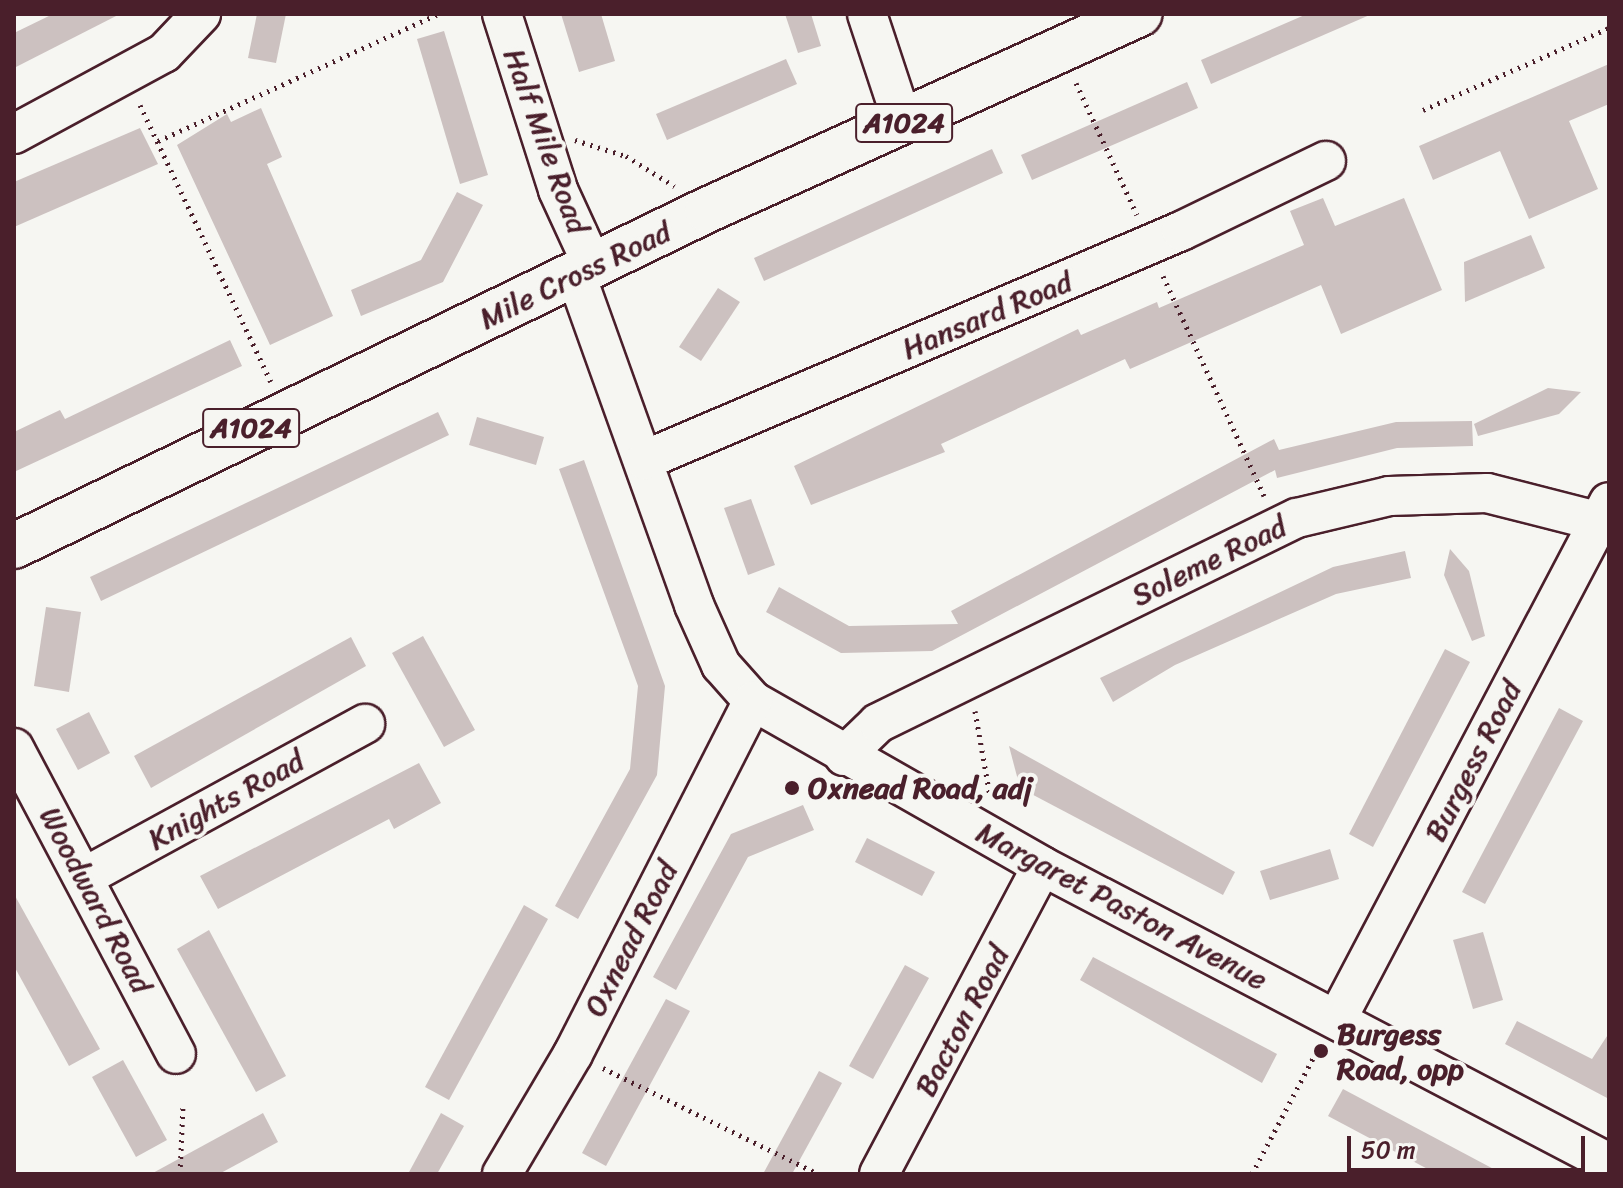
<!DOCTYPE html>
<html>
<head>
<meta charset="utf-8">
<style>
  body { margin:0 }
  #map { position:relative; width:1623px; height:1188px; overflow:hidden; background:#f6f6f2; font-family:Sriracha,sans-serif }
  div>[style] { position:absolute }
  .building>* { inset:0; background:#ccc1c0 }
  .path>* { height:5px; margin-top:-2.5px; transform-origin:0; background:repeating-linear-gradient(90deg,#4a1f2b 0 2px,transparent 0 8px) }
  .roads { filter:drop-shadow(2px 0 #4a1f2b) drop-shadow(-2px 0 #4a1f2b) drop-shadow(0 2px #4a1f2b) drop-shadow(0 -2px #4a1f2b) }
  .minor>* { height:38px; margin:-19px; padding:0 19px; transform-origin:19px; border-radius:19px; background:#f6f6f2 }
  .major>* { height:44px; margin:-22px; padding:0 22px; transform-origin:22px; border-radius:22px; background:#f6f6f2 }
  .dots>* { width:22px; height:22px; translate:-50% -50%; box-sizing:border-box; border:4px solid #f6f6f2; border-radius:50% }
  span { translate:-50% -50%; white-space:nowrap; text-align:center; line-height:1.15; -webkit-text-stroke:8px #f6f6f2; paint-order:stroke }
  .shield-label span { padding:2px 6px; background:#f6f6f2; border:2px solid; border-radius:6px; -webkit-text-stroke-width:0 }
  .shield-label { font-size:28px; color:#4a1f2b; font-weight:700 }
  .street-label { font-size:30px; color:#4a1f2b }
  .poi-label { font-size:30px; color:#4a1f2b; font-weight:700 }
  .left { translate:0 -50%; text-align:left }
  .frame { position:absolute; inset:0; border:16px solid #4a1f2b; pointer-events:none }
  .scale { position:absolute; left:1347px; top:1136px; width:238px; height:36px; box-sizing:border-box; border:4px solid #4a1f2b; border-top:0; padding-left:10px; font-size:24px; line-height:28px; white-space:nowrap; color:#4a1f2b; -webkit-text-stroke:6px #f6f6f2; paint-order:stroke }
</style>
</head>
<body>
<div id="map">
  <div class="building">
    <i style="clip-path:polygon(53px 14px,120px 14px,14px 68px,14px 33px)"></i>
    <i style="clip-path:polygon(257px 14px,286px 14px,276px 63px,248px 58px)"></i>
    <i style="clip-path:polygon(561px 14px,601px 14px,615px 61px,579px 72px)"></i>
    <i style="clip-path:polygon(785px 14px,811px 14px,821px 46px,798px 53px)"></i>
    <i style="clip-path:polygon(1307px 14px,1372px 14px,1211px 84px,1201px 60px)"></i>
    <i style="clip-path:polygon(444px 31px,488px 175px,460px 184px,417px 39px)"></i>
    <i style="clip-path:polygon(786px 59px,797px 84px,667px 140px,656px 114px)"></i>
    <i style="clip-path:polygon(1609px 64px,1609px 104px,1569px 121px,1598px 189px,1529px 219px,1500px 151px,1433px 180px,1419px 146px)"></i>
    <i style="clip-path:polygon(1187px 82px,1198px 108px,1032px 180px,1021px 155px)"></i>
    <i style="clip-path:polygon(261px 108px,282px 157px,267px 164px,333px 316px,270px 345px,177px 145px,227px 114px,231px 122px)"></i>
    <i style="clip-path:polygon(140px 128px,158px 164px,14px 227px,14px 182px)"></i>
    <i style="clip-path:polygon(992px 149px,1003px 173px,764px 281px,754px 258px)"></i>
    <i style="clip-path:polygon(457px 192px,483px 205px,443px 282px,361px 316px,351px 290px,421px 260px)"></i>
    <i style="clip-path:polygon(1323px 198px,1335px 226px,1404px 198px,1442px 290px,1341px 334px,1321px 285px,1130px 369px,1125px 359px,941px 444px,945px 452px,811px 505px,794px 466px,1078px 329px,1081px 335px,1157px 302px,1159px 308px,1304px 245px,1290px 211px)"></i>
    <i style="clip-path:polygon(1531px 235px,1545px 268px,1465px 302px,1464px 262px)"></i>
    <i style="clip-path:polygon(718px 288px,740px 302px,701px 361px,679px 347px)"></i>
    <i style="clip-path:polygon(230px 340px,242px 366px,14px 472px,14px 432px,60px 410px,65px 419px)"></i>
    <i style="clip-path:polygon(1548px 388px,1581px 392px,1559px 414px,1478px 436px,1474px 424px)"></i>
    <i style="clip-path:polygon(438px 412px,449px 435px,101px 601px,90px 577px)"></i>
    <i style="clip-path:polygon(477px 417px,544px 437px,536px 465px,469px 445px)"></i>
    <i style="clip-path:polygon(1472px 421px,1473px 446px,1397px 448px,1277px 478px,1275px 470px,932px 651px,841px 653px,766px 612px,779px 587px,849px 626px,958px 624px,951px 611px,1274px 439px,1279px 450px,1396px 422px)"></i>
    <i style="clip-path:polygon(584px 460px,665px 686px,657px 775px,578px 919px,555px 906px,630px 769px,638px 686px,559px 469px)"></i>
    <i style="clip-path:polygon(751px 499px,775px 565px,748px 575px,724px 508px)"></i>
    <i style="clip-path:polygon(1450px 549px,1469px 571px,1485px 636px,1472px 641px,1444px 575px)"></i>
    <i style="clip-path:polygon(1405px 551px,1411px 578px,1336px 594px,1175px 665px,1113px 702px,1100px 678px,1333px 567px)"></i>
    <i style="clip-path:polygon(46px 607px,81px 612px,69px 692px,34px 686px)"></i>
    <i style="clip-path:polygon(423px 636px,475px 730px,444px 747px,392px 653px)"></i>
    <i style="clip-path:polygon(351px 637px,366px 666px,151px 788px,134px 756px)"></i>
    <i style="clip-path:polygon(1445px 649px,1470px 662px,1373px 847px,1349px 834px)"></i>
    <i style="clip-path:polygon(1559px 708px,1583px 721px,1485px 904px,1462px 892px)"></i>
    <i style="clip-path:polygon(89px 712px,110px 753px,78px 770px,56px 729px)"></i>
    <i style="clip-path:polygon(1009px 746px,1235px 872px,1223px 895px,1020px 788px)"></i>
    <i style="clip-path:polygon(419px 763px,441px 803px,394px 829px,389px 819px,218px 909px,200px 876px)"></i>
    <i style="clip-path:polygon(803px 805px,814px 830px,748px 857px,676px 990px,653px 977px,731px 834px)"></i>
    <i style="clip-path:polygon(867px 838px,935px 872px,922px 896px,855px 862px)"></i>
    <i style="clip-path:polygon(1330px 849px,1339px 879px,1270px 900px,1260px 871px)"></i>
    <i style="clip-path:polygon(14px 894px,100px 1049px,69px 1066px,14px 966px)"></i>
    <i style="clip-path:polygon(524px 905px,548px 919px,449px 1100px,425px 1087px)"></i>
    <i style="clip-path:polygon(209px 930px,286px 1076px,256px 1092px,177px 949px)"></i>
    <i style="clip-path:polygon(1483px 932px,1503px 1000px,1473px 1009px,1453px 940px)"></i>
    <i style="clip-path:polygon(1093px 957px,1277px 1054px,1262px 1083px,1080px 980px)"></i>
    <i style="clip-path:polygon(905px 965px,929px 978px,873px 1079px,849px 1066px)"></i>
    <i style="clip-path:polygon(666px 999px,690px 1011px,606px 1166px,582px 1153px)"></i>
    <i style="clip-path:polygon(1517px 1021px,1592px 1059px,1609px 1033px,1609px 1099px,1505px 1044px)"></i>
    <i style="clip-path:polygon(123px 1060px,167px 1140px,136px 1157px,92px 1077px)"></i>
    <i style="clip-path:polygon(819px 1071px,842px 1083px,792px 1174px,763px 1174px)"></i>
    <i style="clip-path:polygon(1343px 1089px,1503px 1174px,1437px 1174px,1328px 1116px)"></i>
    <i style="clip-path:polygon(263px 1113px,278px 1142px,219px 1174px,151px 1174px)"></i>
    <i style="clip-path:polygon(441px 1113px,464px 1126px,437px 1174px,408px 1174px)"></i>
  </div>
  <div class="path">
    <i style="left:1076px;top:83px;width:145px;rotate:65.2deg"></i>
    <i style="left:140px;top:105px;width:306px;rotate:64.7deg"></i>
    <i style="left:1423px;top:110px;width:203px;rotate:-23.8deg"></i>
    <i style="left:575px;top:140px;width:53px;rotate:17.4deg"></i>
    <i style="left:626px;top:156px;width:57px;rotate:32deg"></i>
    <i style="left:158px;top:141px;width:307px;rotate:-24.4deg"></i>
    <i style="left:1163px;top:276px;width:242px;rotate:65.3deg"></i>
    <i style="left:975px;top:711px;width:86px;rotate:80deg"></i>
    <i style="left:603px;top:1068px;width:240px;rotate:26.2deg"></i>
    <i style="left:180px;top:1174px;width:70px;rotate:-87.5deg"></i>
    <i style="left:1252px;top:1174px;width:144px;rotate:-62.2deg"></i>
  </div>
  <div class="roads">
    <div class="minor">
      <i style="left:502px;top:14px;width:185px;rotate:72.3deg"></i>
      <i style="left:558px;top:190px;width:84px;rotate:65.3deg"></i>
      <i style="left:867px;top:14px;width:115px;rotate:71.7deg"></i>
      <i style="left:14px;top:134px;width:170px;rotate:-28.4deg"></i>
      <i style="left:164px;top:53px;width:54px;rotate:-46.5deg"></i>
      <i style="left:576px;top:275px;width:350px;rotate:70.3deg"></i>
      <i style="left:694px;top:605px;width:66px;rotate:65.8deg"></i>
      <i style="left:721px;top:665px;width:48px;rotate:48.4deg"></i>
      <i style="left:753px;top:701px;width:333px;rotate:29.7deg"></i>
      <i style="left:1042px;top:866px;width:640px;rotate:27.65deg"></i>
      <i style="left:645px;top:460px;width:583px;rotate:-23.13deg"></i>
      <i style="left:1181px;top:231px;width:161px;rotate:-25.8deg"></i>
      <i style="left:14px;top:748px;width:346px;rotate:62.1deg"></i>
      <i style="left:844px;top:756px;width:47px;rotate:-44.1deg"></i>
      <i style="left:878px;top:723px;width:466px;rotate:-26.1deg"></i>
      <i style="left:1297px;top:518px;width:95px;rotate:-13.4deg"></i>
      <i style="left:1389px;top:496px;width:98px;rotate:-1.8deg"></i>
      <i style="left:1487px;top:493px;width:126px;rotate:14.3deg"></i>
      <i style="left:86px;top:876px;width:318px;rotate:-28.6deg"></i>
      <i style="left:1337px;top:1019px;width:584px;rotate:-62.25deg"></i>
      <i style="left:502px;top:1174px;width:139px;rotate:-59.4deg"></i>
      <i style="left:573px;top:1054px;width:396px;rotate:-63deg"></i>
      <i style="left:879px;top:1174px;width:348px;rotate:-62.1deg"></i>
    </div>
    <div class="major">
      <i style="left:14px;top:546px;width:770px;rotate:-25.87deg"></i>
      <i style="left:707px;top:210px;width:475px;rotate:-24.4deg"></i>
    </div>
  </div>
  <div class="dots">
    <i style="left:792px;top:788px;background:#4a1f2b"></i>
    <i style="left:1321px;top:1051px;background:#4a1f2b"></i>
  </div>
  <div class="shield-label">
    <span style="left:904px;top:123px">A1024</span>
    <span style="left:251px;top:428px">A1024</span>
  </div>
  <div class="street-label">
    <span style="left:546px;top:141px;rotate:70deg">Half Mile Road</span>
    <span style="left:575px;top:275px;rotate:-26deg">Mile Cross Road</span>
    <span style="left:987px;top:315px;rotate:-23deg">Hansard Road</span>
    <span style="left:1209px;top:561px;rotate:-26deg">Soleme Road</span>
    <span style="left:1473px;top:761px;rotate:-63deg">Burgess Road</span>
    <span style="left:226px;top:800px;rotate:-29deg">Knights Road</span>
    <span style="left:96px;top:900px;rotate:62deg">Woodward Road</span>
    <span style="left:1122px;top:906px;rotate:28deg">Margaret Paston Avenue</span>
    <span style="left:631px;top:939px;rotate:-63deg">Oxnead Road</span>
    <span style="left:962px;top:1021px;rotate:-62deg">Bacton Road</span>
  </div>
  <div class="poi-label">
    <span class="left" style="left:808px;top:788px">Oxnead Road, adj</span>
    <span class="left" style="left:1337px;top:1051px">Burgess<br>Road, opp</span>
  </div>
  <div class="frame"></div>
  <div class="scale">50 m</div>
</div>
</body>
</html>
